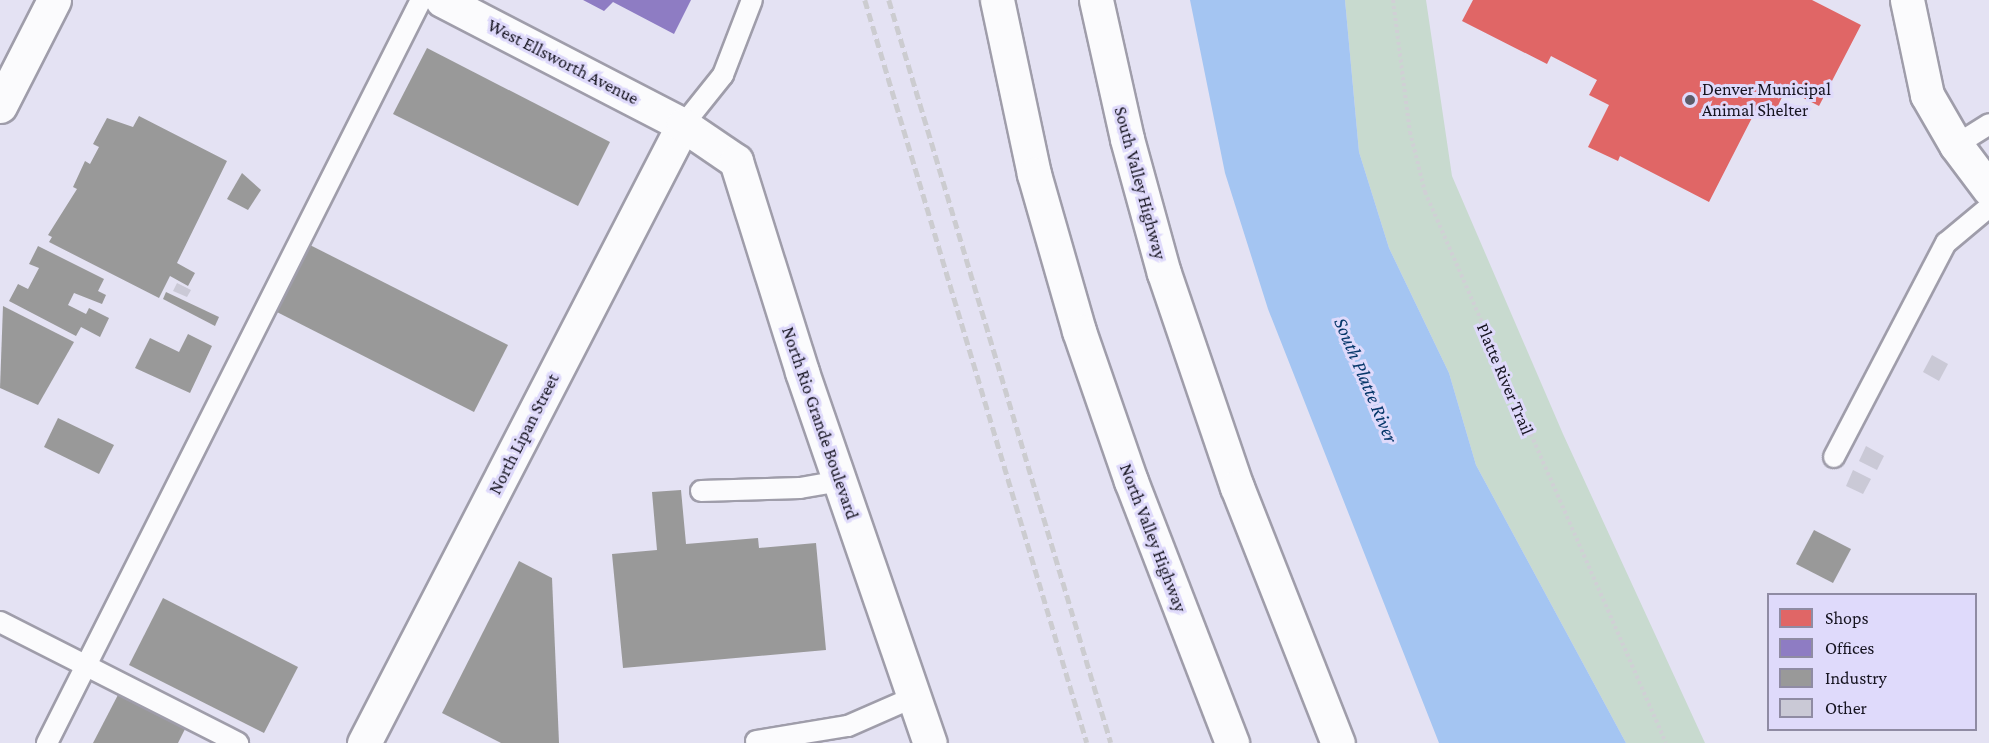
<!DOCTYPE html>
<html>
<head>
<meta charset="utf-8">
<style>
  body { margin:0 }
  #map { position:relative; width:1989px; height:743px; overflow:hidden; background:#e4e2f3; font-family:"Crimson Pro",serif }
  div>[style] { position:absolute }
  .green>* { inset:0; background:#c8dacf }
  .water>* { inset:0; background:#a4c5f2 }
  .shops>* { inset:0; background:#e06666 }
  .offices>* { inset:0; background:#8e7cc3 }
  .industry>* { inset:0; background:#999 }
  .building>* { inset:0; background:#cac9d6 }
  .path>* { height:4px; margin-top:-2px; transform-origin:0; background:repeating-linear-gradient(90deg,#d0d0d5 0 3px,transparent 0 6px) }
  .roads { filter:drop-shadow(2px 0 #9f9daa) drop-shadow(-2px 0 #9f9daa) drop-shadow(0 2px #9f9daa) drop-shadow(0 -2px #9f9daa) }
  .lane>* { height:20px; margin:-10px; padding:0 10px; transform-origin:10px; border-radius:10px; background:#fbfbfd }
  .street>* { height:33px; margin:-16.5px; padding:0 16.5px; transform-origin:16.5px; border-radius:16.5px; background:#fbfbfd }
  .secondary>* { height:33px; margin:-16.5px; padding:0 16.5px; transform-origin:16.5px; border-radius:16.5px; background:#fbfbfd }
  .highway>* { height:33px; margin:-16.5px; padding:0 16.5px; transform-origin:16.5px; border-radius:16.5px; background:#fbfbfd }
  .rail>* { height:4.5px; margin-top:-2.25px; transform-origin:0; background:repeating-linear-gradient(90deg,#ccccd0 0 9px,transparent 0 13.5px) }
  .dots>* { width:16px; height:16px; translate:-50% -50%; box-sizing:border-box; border:3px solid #dfdafb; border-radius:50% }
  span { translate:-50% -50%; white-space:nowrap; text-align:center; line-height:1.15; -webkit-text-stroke:6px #dfdafb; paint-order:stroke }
  .street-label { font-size:18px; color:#161420 }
  .poi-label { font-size:18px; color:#161420 }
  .left { translate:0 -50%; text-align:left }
  .water-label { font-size:20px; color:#053669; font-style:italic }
  .legend { position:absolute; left:1767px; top:593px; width:210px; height:138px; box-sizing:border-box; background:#dfdafb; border:2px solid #8f8ba3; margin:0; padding:8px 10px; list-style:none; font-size:18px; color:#161420 }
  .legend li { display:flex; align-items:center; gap:12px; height:30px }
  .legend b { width:30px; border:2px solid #8f8ba3 }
</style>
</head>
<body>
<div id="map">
  <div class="green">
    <i style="clip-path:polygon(1345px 0,1426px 0,1452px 176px,1563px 434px,1705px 743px,1626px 743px,1476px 465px,1449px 373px,1389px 248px,1359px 152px)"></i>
  </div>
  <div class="water">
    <i style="clip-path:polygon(1190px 0,1345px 0,1359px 152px,1389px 248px,1449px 373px,1476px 465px,1626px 743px,1439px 743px,1268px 309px,1225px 173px)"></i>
  </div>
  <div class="shops">
    <i style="clip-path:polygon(1473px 0,1812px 0,1861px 25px,1819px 106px,1786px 89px,1773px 116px,1757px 108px,1709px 202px,1620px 156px,1618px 161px,1588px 147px,1609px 105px,1589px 95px,1597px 80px,1551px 56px,1547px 64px,1462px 21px)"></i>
  </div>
  <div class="offices">
    <i style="clip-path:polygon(583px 0,691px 0,674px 34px,613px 2px,604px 11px)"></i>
  </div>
  <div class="industry">
    <i style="clip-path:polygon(427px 48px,610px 142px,578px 206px,393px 114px)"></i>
    <i style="clip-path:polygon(139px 116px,227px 161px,177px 263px,195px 273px,188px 286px,170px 276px,159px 298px,49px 242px,52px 237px,48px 235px,77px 189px,73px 187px,85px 161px,90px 164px,99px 147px,93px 144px,107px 118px,133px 127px)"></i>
    <i style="clip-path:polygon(242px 173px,261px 190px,248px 210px,227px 199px)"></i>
    <i style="clip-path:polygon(302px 241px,508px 345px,474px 412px,269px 308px)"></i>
    <i style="clip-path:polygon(38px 246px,104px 279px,98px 291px,106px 295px,102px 304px,74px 293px,68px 305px,86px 314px,89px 308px,109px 318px,100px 337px,81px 327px,76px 336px,9px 301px,18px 284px,28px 289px,39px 268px,29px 264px)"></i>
    <i style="clip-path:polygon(166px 292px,219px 317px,215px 326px,163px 299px)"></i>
    <i style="clip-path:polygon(3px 306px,74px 342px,38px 405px,0 388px)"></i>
    <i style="clip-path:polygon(188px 334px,212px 346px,190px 393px,135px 368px,150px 338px,179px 352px)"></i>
    <i style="clip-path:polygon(58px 418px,114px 445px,99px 474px,44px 447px)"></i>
    <i style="clip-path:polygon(681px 490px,686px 544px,758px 538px,759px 548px,816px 543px,826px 650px,623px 668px,612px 554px,657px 550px,652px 492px)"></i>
    <i style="clip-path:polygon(1814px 530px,1851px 549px,1833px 583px,1796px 564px)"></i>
    <i style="clip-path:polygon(519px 561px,552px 578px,559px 743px,501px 743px,442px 713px)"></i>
    <i style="clip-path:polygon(163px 598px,298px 667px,264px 733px,129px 665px)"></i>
    <i style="clip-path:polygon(120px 691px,187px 725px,178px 743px,93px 743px)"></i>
  </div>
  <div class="building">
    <i style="clip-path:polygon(177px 283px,191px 290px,187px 297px,173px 291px)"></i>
    <i style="clip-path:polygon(1932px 355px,1948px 364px,1939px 381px,1923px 372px)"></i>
    <i style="clip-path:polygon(1866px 446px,1884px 456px,1877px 470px,1859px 461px)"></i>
    <i style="clip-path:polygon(1853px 470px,1871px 479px,1863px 494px,1846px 486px)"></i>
  </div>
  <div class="path">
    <i style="left:1393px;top:0;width:133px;rotate:82.7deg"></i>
    <i style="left:1410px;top:132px;width:62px;rotate:76deg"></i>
    <i style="left:1425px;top:192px;width:601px;rotate:66.38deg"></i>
  </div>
  <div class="roads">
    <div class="lane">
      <i style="left:683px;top:125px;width:64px;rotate:-51.3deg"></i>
      <i style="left:723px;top:75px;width:80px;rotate:-68.9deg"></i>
      <i style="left:1956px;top:145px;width:39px;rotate:-32deg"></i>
      <i style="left:1834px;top:457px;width:242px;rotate:-62.4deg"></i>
      <i style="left:1946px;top:243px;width:56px;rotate:-39.9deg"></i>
      <i style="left:701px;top:491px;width:99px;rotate:-1.7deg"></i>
      <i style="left:800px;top:488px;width:40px;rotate:-10deg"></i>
      <i style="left:0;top:622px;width:267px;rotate:26.9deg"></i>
      <i style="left:756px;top:741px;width:93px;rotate:-9.3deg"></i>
      <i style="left:848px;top:726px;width:72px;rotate:-23.7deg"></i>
      <i style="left:47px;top:743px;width:832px;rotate:-63.28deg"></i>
    </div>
    <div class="street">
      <i style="left:1907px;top:0;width:97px;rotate:78.1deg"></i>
      <i style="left:1927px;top:95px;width:58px;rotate:59.9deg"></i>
      <i style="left:1956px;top:145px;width:55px;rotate:53.1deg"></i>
      <i style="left:364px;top:743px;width:695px;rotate:-62.7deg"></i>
    </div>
    <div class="secondary">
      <i style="left:442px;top:0;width:271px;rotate:27.4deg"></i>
      <i style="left:683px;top:125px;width:64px;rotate:34.2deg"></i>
      <i style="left:736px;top:161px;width:221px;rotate:72.6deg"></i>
      <i style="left:802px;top:372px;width:392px;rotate:71deg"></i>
      <i style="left:0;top:106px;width:119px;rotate:-63deg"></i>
    </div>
    <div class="highway">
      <i style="left:997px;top:0;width:178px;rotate:78deg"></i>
      <i style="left:1034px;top:174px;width:163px;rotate:74deg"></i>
      <i style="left:1079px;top:331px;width:159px;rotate:70.9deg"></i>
      <i style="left:1131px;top:481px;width:281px;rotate:68.9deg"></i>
      <i style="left:1096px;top:0;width:142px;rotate:77.4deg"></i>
      <i style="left:1127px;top:139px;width:139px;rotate:74.6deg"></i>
      <i style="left:1164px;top:273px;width:226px;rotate:71.2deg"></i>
      <i style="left:1237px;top:487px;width:275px;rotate:68.5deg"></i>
    </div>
  </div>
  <div class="rail">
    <i style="left:865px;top:0;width:775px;rotate:73.36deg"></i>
    <i style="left:889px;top:0;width:775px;rotate:73.36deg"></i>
  </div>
  <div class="dots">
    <i style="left:1690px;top:100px;background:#5e5c6a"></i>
  </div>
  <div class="street-label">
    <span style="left:563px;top:62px;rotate:27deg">West Ellsworth Avenue</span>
    <span style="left:1140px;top:183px;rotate:75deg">South Valley Highway</span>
    <span style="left:1505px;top:379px;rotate:67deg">Platte River Trail</span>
    <span style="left:820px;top:423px;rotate:71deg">North Rio Grande Boulevard</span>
    <span style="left:524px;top:434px;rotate:-63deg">North Lipan Street</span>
    <span style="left:1153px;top:538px;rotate:69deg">North Valley Highway</span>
  </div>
  <div class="poi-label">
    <span class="left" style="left:1702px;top:100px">Denver Municipal<br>Animal Shelter</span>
  </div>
  <div class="water-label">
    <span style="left:1366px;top:380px;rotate:67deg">South Platte River</span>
  </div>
  <ul class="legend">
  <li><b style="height:16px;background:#e06666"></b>Shops</li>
  <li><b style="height:16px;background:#8e7cc3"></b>Offices</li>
  <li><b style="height:16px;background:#999"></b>Industry</li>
  <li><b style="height:16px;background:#cac9d6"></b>Other</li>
  </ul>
</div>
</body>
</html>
